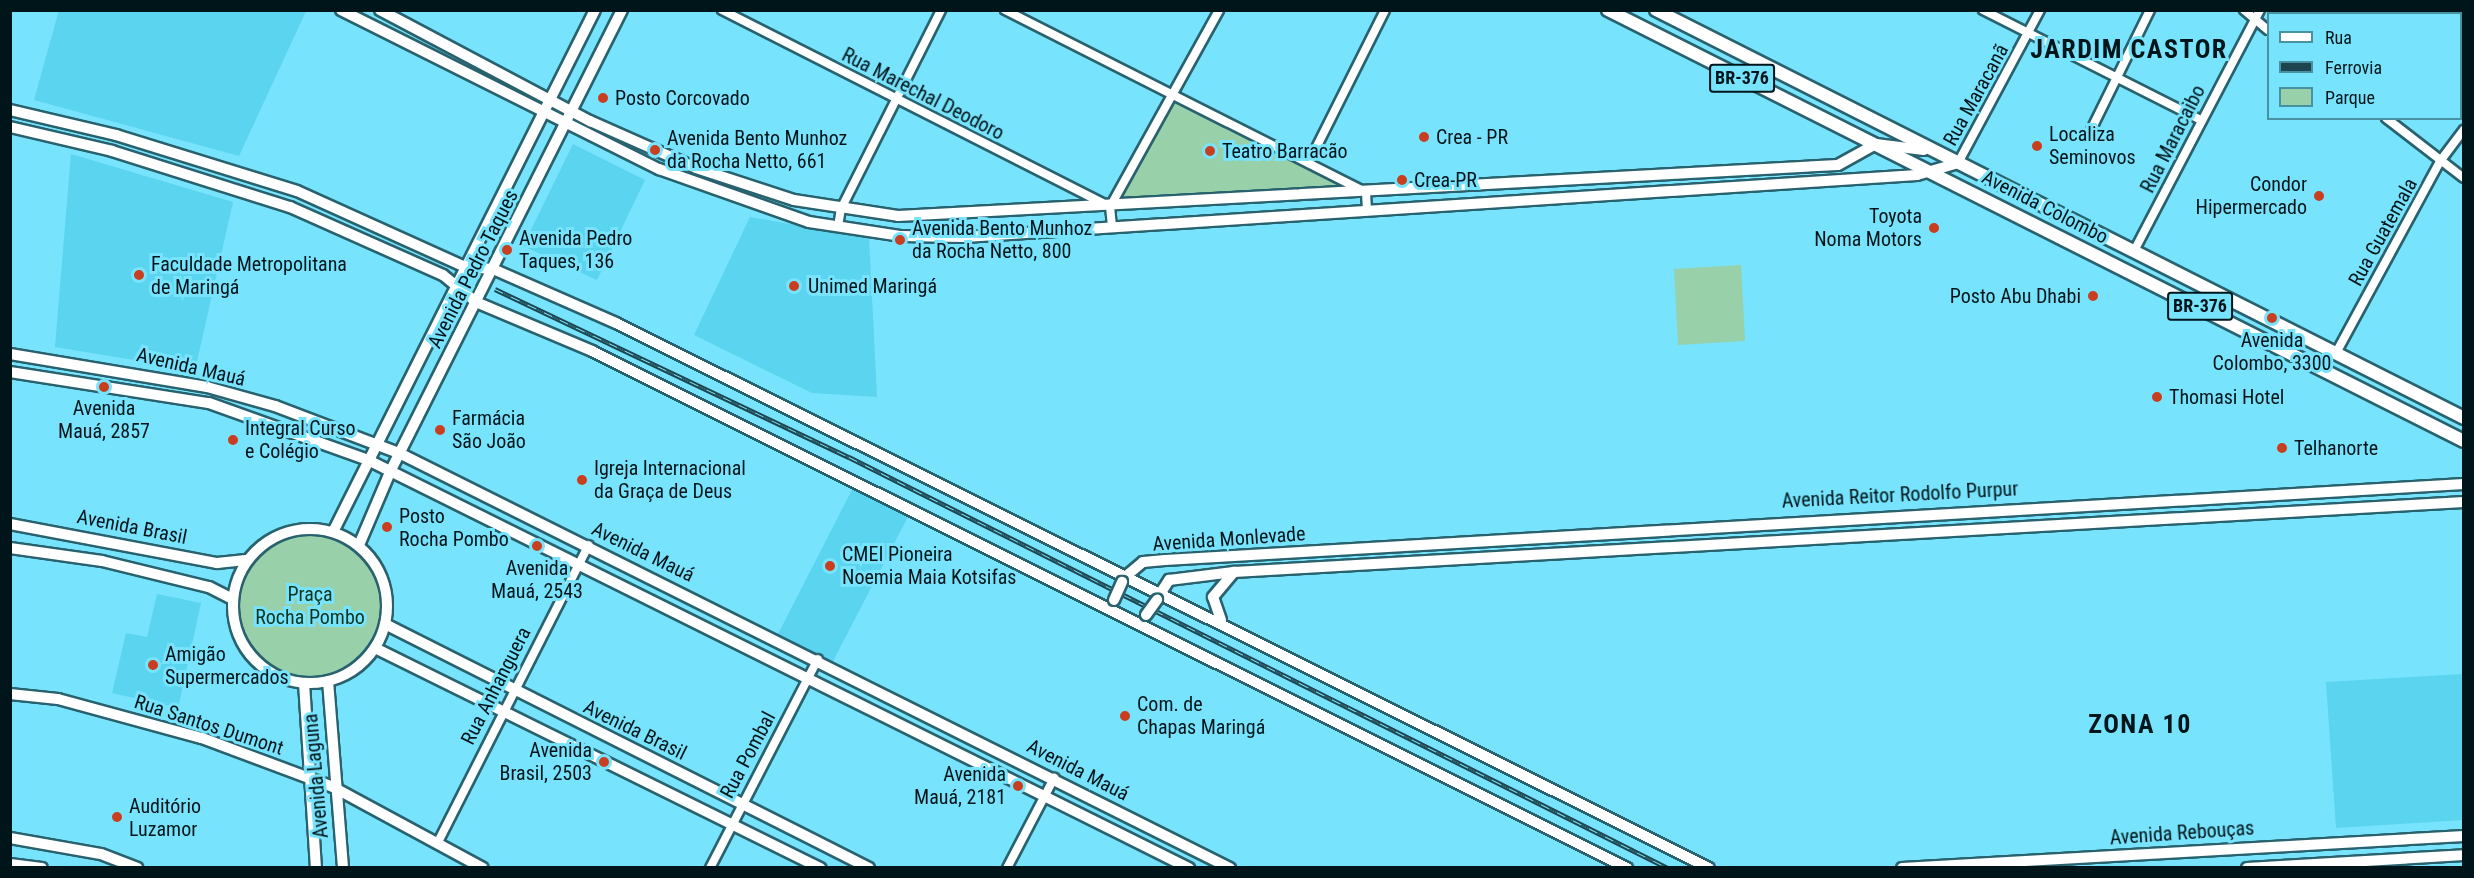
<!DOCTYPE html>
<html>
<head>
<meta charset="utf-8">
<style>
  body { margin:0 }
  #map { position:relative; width:2474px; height:878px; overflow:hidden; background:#77e3fc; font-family:"Roboto Condensed",sans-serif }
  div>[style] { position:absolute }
  .built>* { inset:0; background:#5bd4ef }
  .green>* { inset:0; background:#97d0a9 }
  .round { border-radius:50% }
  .roads { filter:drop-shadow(2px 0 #28626e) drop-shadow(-2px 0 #28626e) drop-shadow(0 2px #28626e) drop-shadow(0 -2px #28626e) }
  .street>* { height:8px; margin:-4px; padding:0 4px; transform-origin:4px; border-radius:4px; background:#fff }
  .secondary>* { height:10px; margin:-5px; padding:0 5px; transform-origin:5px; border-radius:5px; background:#fff }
  .secondary>.ring { margin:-5px; padding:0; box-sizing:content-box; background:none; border:10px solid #fff; border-radius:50% }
  .primary>* { height:12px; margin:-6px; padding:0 6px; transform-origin:6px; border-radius:6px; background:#fff }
  .rail>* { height:5px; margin-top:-2.5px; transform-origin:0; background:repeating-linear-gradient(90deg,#77e3fc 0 9px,#1c454f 0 18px); box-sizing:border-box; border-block:2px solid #1c454f }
  .bridges { filter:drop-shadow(2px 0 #28626e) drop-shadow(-2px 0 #28626e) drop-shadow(0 2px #28626e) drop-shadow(0 -2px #28626e) }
  .secondary-bridge>* { height:10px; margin:-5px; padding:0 5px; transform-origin:5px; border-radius:5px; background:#fff }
  .dots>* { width:16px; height:16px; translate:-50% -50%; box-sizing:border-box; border:3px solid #77e3fc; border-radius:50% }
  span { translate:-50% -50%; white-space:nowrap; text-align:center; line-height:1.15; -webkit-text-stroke:6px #77e3fc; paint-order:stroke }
  .shield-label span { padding:2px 4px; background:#77e3fc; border:2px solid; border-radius:4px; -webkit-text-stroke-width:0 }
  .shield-label { font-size:18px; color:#00151a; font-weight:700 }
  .street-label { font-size:20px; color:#00151a }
  .poi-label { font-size:20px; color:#00151a }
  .left { translate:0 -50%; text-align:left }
  .right { translate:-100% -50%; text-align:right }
  .park-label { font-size:20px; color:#0c351d }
  .district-label { font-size:26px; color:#00151a; font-weight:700; letter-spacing:1.5px }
  .frame { position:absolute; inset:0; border:12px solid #00151a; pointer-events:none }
  .legend { position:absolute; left:2267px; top:12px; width:195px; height:108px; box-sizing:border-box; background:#77e3fc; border:2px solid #4791a2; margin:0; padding:8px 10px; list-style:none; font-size:18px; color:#00151a }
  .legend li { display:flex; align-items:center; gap:12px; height:30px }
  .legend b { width:30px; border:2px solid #4791a2 }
</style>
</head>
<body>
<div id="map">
  <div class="built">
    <i style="clip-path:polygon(59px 10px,306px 10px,306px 11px,239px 156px,34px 100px)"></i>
    <i style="clip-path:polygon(573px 144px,645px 180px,597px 280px,523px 246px)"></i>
    <i style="clip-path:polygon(71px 154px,233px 202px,195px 370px,55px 347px)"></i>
    <i style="clip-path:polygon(750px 217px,869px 238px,877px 397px,812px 393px,694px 335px)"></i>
    <i style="clip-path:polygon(856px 482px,912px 509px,831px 665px,776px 638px)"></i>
    <i style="clip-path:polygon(157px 594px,201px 603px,178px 708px,112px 693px,126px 633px,147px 637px)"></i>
    <i style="clip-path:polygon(2463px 674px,2463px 820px,2336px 828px,2326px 682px)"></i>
  </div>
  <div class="green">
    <i style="clip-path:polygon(1173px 93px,1366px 192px,1110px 207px)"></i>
    <i style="clip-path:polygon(1741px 265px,1745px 341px,1678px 345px,1674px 269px)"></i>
    <i class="round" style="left:233px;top:529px;width:154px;height:154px"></i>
  </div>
  <div class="roads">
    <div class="street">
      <i style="left:722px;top:10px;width:427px;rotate:26.9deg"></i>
      <i style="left:1005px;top:10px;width:404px;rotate:26.8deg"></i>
      <i style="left:1366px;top:192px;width:18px;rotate:87deg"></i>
      <i style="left:1983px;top:10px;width:244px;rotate:26.8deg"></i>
      <i style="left:2244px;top:10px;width:31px;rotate:40deg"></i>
      <i style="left:2386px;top:118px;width:98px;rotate:37.6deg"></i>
      <i style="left:2091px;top:130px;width:134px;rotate:-63.8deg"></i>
      <i style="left:1309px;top:162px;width:170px;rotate:-63.4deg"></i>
      <i style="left:1958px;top:163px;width:174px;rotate:-61.8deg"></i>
      <i style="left:1110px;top:207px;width:225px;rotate:-61deg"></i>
      <i style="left:1110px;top:207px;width:20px;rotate:84deg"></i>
      <i style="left:838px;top:227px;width:18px;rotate:-81deg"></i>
      <i style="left:841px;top:209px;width:223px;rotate:-63.3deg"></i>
      <i style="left:2134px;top:251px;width:272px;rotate:-62.4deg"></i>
      <i style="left:2336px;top:353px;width:220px;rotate:-61.5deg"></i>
      <i style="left:2441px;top:160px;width:38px;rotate:-53deg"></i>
      <i style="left:437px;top:844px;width:335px;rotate:-63.1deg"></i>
      <i style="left:710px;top:868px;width:235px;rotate:-62.7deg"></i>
      <i style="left:1007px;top:868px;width:102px;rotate:-62.4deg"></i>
    </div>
    <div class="secondary">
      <i style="left:341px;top:10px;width:356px;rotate:26.6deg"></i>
      <i style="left:659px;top:169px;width:159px;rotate:19.5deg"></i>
      <i style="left:809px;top:222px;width:92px;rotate:8.7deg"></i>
      <i style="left:900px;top:236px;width:65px;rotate:0.9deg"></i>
      <i style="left:965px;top:237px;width:954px;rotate:-3.73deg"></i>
      <i style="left:1917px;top:175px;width:43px;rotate:-16.3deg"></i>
      <i style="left:380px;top:10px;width:238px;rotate:27.9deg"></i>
      <i style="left:590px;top:121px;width:116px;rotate:23.9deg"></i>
      <i style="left:696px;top:168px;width:103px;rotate:18.1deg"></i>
      <i style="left:794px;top:200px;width:105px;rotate:8.7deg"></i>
      <i style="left:898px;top:216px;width:941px;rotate:-3.11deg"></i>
      <i style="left:1838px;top:165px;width:43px;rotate:-28.9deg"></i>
      <i style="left:1876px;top:144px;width:48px;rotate:7.1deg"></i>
      <i style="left:10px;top:110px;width:109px;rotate:13.3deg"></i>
      <i style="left:116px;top:135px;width:189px;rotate:17.2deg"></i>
      <i style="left:297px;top:191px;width:184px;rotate:24.3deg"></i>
      <i style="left:465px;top:267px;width:28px;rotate:4deg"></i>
      <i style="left:493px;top:269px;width:134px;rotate:23.7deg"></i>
      <i style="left:616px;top:323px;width:1221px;rotate:26.5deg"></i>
      <i style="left:10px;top:127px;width:105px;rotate:13.2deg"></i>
      <i style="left:112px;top:151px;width:187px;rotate:17.5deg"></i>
      <i style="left:290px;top:207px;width:167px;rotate:24deg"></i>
      <i style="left:443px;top:275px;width:43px;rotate:39.3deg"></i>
      <i style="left:476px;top:302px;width:126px;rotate:22.9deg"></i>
      <i style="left:592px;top:351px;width:1157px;rotate:26.54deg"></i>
      <i style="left:10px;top:354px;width:200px;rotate:9.5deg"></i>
      <i style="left:207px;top:387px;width:71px;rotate:15.6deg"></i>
      <i style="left:275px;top:406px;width:133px;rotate:20.8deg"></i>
      <i style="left:399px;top:453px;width:929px;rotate:26.54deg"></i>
      <i style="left:10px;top:372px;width:201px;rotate:8.9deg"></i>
      <i style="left:209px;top:403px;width:169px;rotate:19.7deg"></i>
      <i style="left:368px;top:460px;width:917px;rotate:26.43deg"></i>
      <i style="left:10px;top:524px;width:211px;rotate:10.7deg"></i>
      <i style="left:217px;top:563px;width:29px;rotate:-6deg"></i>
      <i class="ring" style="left:233px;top:529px;width:144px;height:144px"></i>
      <i style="left:333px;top:532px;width:584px;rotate:-63.35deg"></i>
      <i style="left:359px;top:545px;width:82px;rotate:-66.9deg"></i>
      <i style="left:391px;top:470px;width:515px;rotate:-63.34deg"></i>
      <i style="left:10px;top:548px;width:93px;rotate:8deg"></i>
      <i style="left:102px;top:561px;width:110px;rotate:13.7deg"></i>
      <i style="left:209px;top:587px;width:27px;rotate:27deg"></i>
      <i style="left:1125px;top:577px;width:23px;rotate:-40deg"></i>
      <i style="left:1143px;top:562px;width:22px;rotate:-5deg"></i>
      <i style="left:1165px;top:560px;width:1301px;rotate:-3.35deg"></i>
      <i style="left:1160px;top:594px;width:17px;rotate:-57deg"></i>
      <i style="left:1169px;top:580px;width:65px;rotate:-7deg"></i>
      <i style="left:1234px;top:572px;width:1232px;rotate:-3.26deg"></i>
      <i style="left:1221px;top:620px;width:24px;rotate:-109deg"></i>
      <i style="left:1213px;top:597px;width:33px;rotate:-50deg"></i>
      <i style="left:385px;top:624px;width:542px;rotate:26.75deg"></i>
      <i style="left:375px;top:648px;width:497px;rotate:26.3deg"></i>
      <i style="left:328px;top:681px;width:188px;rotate:85.4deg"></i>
      <i style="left:304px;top:683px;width:185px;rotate:86.3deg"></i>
      <i style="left:10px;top:694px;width:48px;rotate:5.9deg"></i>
      <i style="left:58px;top:699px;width:149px;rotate:15.2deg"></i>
      <i style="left:202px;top:738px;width:140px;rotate:20.5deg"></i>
      <i style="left:333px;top:787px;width:170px;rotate:28.4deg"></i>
      <i style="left:10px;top:838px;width:92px;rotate:10deg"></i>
      <i style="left:101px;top:854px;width:39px;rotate:21deg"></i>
      <i style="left:10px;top:864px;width:32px;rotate:7deg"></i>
      <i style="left:1902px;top:868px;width:563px;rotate:-3.26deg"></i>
      <i style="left:2247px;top:868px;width:217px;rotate:-3.4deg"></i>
    </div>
    <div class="primary">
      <i style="left:1608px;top:10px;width:958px;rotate:26.73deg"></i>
      <i style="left:1656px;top:10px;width:905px;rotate:26.79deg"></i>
    </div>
  </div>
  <div class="rail">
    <i style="left:495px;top:289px;width:392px;rotate:25.4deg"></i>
    <i style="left:849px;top:457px;width:916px;rotate:26.65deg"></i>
  </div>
  <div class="bridges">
    <div class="secondary-bridge">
      <i style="left:1114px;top:600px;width:20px;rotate:-66deg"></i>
      <i style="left:1146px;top:615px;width:19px;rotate:-54deg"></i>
    </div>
  </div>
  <div class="dots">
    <i style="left:603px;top:98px;background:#c83e1e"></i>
    <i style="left:1424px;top:137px;background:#c83e1e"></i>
    <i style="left:2037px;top:146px;background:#c83e1e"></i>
    <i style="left:655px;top:150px;background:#c83e1e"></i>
    <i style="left:1210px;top:151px;background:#c83e1e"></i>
    <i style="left:1402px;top:180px;background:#c83e1e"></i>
    <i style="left:2319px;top:196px;background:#c83e1e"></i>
    <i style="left:1934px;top:228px;background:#c83e1e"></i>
    <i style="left:900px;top:240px;background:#c83e1e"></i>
    <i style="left:507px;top:250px;background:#c83e1e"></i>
    <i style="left:139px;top:275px;background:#c83e1e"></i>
    <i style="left:794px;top:286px;background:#c83e1e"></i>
    <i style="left:2093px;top:296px;background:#c83e1e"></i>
    <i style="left:2272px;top:318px;background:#c83e1e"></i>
    <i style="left:104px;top:387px;background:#c83e1e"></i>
    <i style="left:2157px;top:397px;background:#c83e1e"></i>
    <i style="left:440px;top:430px;background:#c83e1e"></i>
    <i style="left:233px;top:440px;background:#c83e1e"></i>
    <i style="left:2282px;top:448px;background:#c83e1e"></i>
    <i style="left:582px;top:480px;background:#c83e1e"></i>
    <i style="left:387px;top:527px;background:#c83e1e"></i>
    <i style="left:537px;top:546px;background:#c83e1e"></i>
    <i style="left:830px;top:566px;background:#c83e1e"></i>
    <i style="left:153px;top:665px;background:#c83e1e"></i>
    <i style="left:1125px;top:716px;background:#c83e1e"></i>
    <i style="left:604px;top:762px;background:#c83e1e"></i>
    <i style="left:1018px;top:786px;background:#c83e1e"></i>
    <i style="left:117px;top:817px;background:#c83e1e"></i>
  </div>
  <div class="shield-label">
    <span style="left:1742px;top:78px">BR-376</span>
    <span style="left:2200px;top:306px">BR-376</span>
  </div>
  <div class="street-label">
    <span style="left:923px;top:94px;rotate:27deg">Rua Marechal Deodoro</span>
    <span style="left:1976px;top:95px;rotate:-61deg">Rua Maracanã</span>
    <span style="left:2173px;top:139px;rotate:-63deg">Rua Maracaibo</span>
    <span style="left:2045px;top:207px;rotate:27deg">Avenida Colombo</span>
    <span style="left:2383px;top:232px;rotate:-61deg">Rua Guatemala</span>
    <span style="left:473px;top:269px;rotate:-63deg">Avenida Pedro Taques</span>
    <span style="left:191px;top:367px;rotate:13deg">Avenida Mauá</span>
    <span style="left:1900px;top:495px;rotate:-3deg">Avenida Reitor Rodolfo Purpur</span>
    <span style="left:132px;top:527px;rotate:11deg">Avenida Brasil</span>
    <span style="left:1229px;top:539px;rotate:-4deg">Avenida Monlevade</span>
    <span style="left:643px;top:552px;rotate:26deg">Avenida Mauá</span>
    <span style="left:496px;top:686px;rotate:-63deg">Rua Anhanguera</span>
    <span style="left:209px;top:725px;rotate:18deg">Rua Santos Dumont</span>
    <span style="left:635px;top:730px;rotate:26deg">Avenida Brasil</span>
    <span style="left:748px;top:755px;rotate:-62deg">Rua Pombal</span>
    <span style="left:1078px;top:770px;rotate:27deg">Avenida Mauá</span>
    <span style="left:316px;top:776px;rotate:-95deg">Avenida Laguna</span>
    <span style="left:2182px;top:833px;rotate:-4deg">Avenida Rebouças</span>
  </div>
  <div class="poi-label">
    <span class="left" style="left:615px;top:98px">Posto Corcovado</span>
    <span class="left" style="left:2049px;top:146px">Localiza<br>Seminovos</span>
    <span class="left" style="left:1436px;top:137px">Crea - PR</span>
    <span class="left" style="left:667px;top:150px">Avenida Bento Munhoz<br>da Rocha Netto, 661</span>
    <span class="left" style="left:1222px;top:151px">Teatro Barracão</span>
    <span class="left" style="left:1414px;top:180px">Crea-PR</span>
    <span class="right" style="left:2307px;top:196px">Condor<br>Hipermercado</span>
    <span class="right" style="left:1922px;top:228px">Toyota<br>Noma Motors</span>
    <span class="left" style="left:912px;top:240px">Avenida Bento Munhoz<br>da Rocha Netto, 800</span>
    <span class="left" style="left:519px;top:250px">Avenida Pedro<br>Taques, 136</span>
    <span class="left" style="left:151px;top:276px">Faculdade Metropolitana<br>de Maringá</span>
    <span class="left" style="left:808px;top:286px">Unimed Maringá</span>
    <span class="right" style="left:2081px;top:296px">Posto Abu Dhabi</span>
    <span style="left:2272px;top:352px">Avenida<br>Colombo, 3300</span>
    <span class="left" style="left:2169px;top:397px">Thomasi Hotel</span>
    <span style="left:104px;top:420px">Avenida<br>Mauá, 2857</span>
    <span class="left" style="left:452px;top:430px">Farmácia<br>São João</span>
    <span class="left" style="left:245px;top:440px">Integral Curso<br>e Colégio</span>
    <span class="left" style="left:2294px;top:448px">Telhanorte</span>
    <span class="left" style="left:594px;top:480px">Igreja Internacional<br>da Graça de Deus</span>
    <span class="left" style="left:399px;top:528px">Posto<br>Rocha Pombo</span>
    <span class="left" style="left:842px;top:566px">CMEI Pioneira<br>Noemia Maia Kotsifas</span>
    <span style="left:537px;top:580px">Avenida<br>Mauá, 2543</span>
    <span class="left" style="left:165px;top:666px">Amigão<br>Supermercados</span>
    <span class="left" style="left:1137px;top:716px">Com. de<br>Chapas Maringá</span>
    <span class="right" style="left:592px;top:762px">Avenida<br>Brasil, 2503</span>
    <span class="right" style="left:1006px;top:786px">Avenida<br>Mauá, 2181</span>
    <span class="left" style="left:129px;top:818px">Auditório<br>Luzamor</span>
  </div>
  <div class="park-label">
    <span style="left:310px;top:606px">Praça<br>Rocha Pombo</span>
  </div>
  <div class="district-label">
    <span style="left:2129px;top:50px">JARDIM CASTOR</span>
    <span style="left:2140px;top:725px">ZONA 10</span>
  </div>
  <div class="frame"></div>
  <ul class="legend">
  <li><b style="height:8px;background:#fff"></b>Rua</li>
  <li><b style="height:8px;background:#1c454f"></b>Ferrovia</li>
  <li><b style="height:16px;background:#97d0a9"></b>Parque</li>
  </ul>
</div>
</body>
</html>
